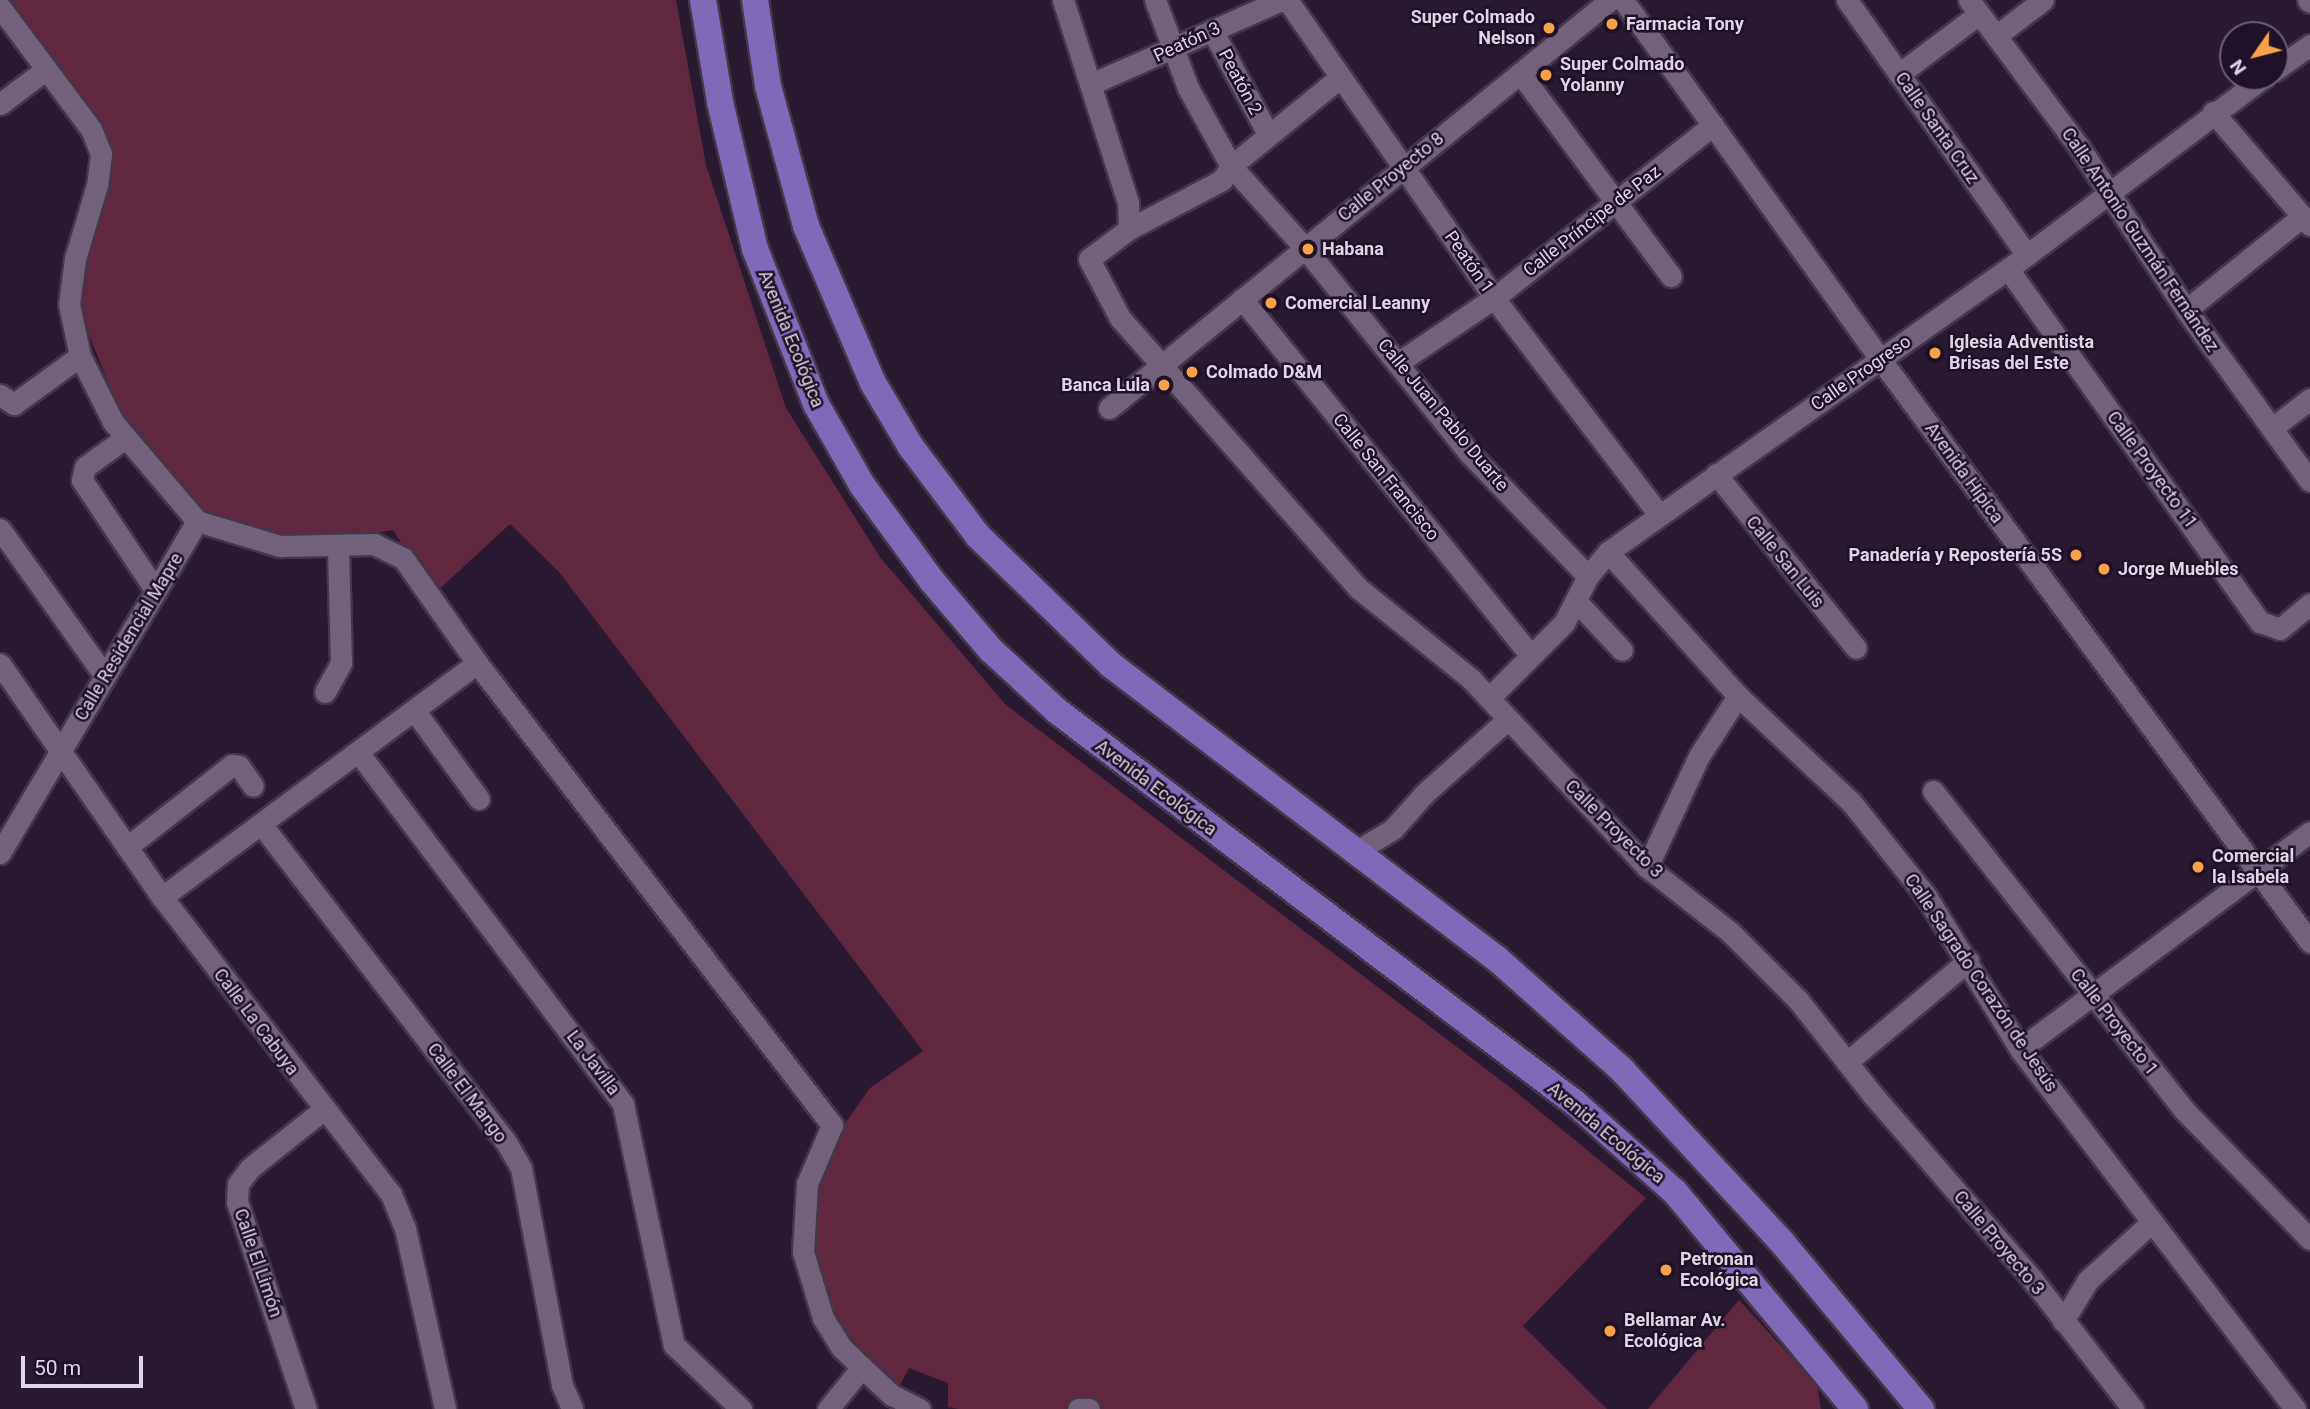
<!DOCTYPE html>
<html>
<head>
<meta charset="utf-8">
<style>
  body { margin:0 }
  #map { position:relative; width:2310px; height:1409px; overflow:hidden; background:#291a31; font-family:Roboto,sans-serif }
  div>[style] { position:absolute }
  .green>* { inset:0; background:#60273e }
  .roads { filter:drop-shadow(2px 0 #433749) drop-shadow(-2px 0 #433749) drop-shadow(0 2px #433749) drop-shadow(0 -2px #433749) }
  .minor>* { height:21px; margin:-10.5px; padding:0 10.5px; transform-origin:10.5px; border-radius:10.5px; background:#73617c }
  .major>* { height:26px; margin:-13px; padding:0 13px; transform-origin:13px; border-radius:13px; background:#8169ba }
  .dots>* { width:19px; height:19px; translate:-50% -50%; box-sizing:border-box; border:4px solid #1f1127; border-radius:50% }
  span { translate:-50% -50%; white-space:nowrap; text-align:center; line-height:1.15; -webkit-text-stroke:5px #1f1127; paint-order:stroke }
  .poi-label { font-size:18px; color:#dfd5e4; font-weight:700 }
  .right { translate:-100% -50%; text-align:right }
  .left { translate:0 -50%; text-align:left }
  .street-label { font-size:18px; color:#dfd5e4 }
  .north { position:absolute; left:2219px; top:21px; width:70px; height:70px; box-sizing:border-box; background:#1f1127; border:2px solid #6c5f73; border-radius:50%; rotate:235deg; font-size:19px; font-weight:700; line-height:28px; text-align:center; color:#dfd5e4 }
  .north::after { content:''; display:block; margin:auto; width:24px; height:32px; background:#f7a149; clip-path:polygon(50% 0,100% 100%,50% 72%,0 100%) }
  .scale { position:absolute; left:21px; top:1356px; width:122px; height:32px; box-sizing:border-box; border:4px solid #dfd5e4; border-top:0; padding-left:9px; font-size:21px; line-height:24px; white-space:nowrap; color:#dfd5e4; -webkit-text-stroke:5px #1f1127; paint-order:stroke }
</style>
</head>
<body>
<div id="map">
  <div class="green">
    <i style="clip-path:polygon(4px 0,676px 0,706px 165px,786px 408px,880px 557px,1006px 705px,1511px 1088px,1646px 1198px,1523px 1326px,1607px 1409px,959px 1409px,948px 1407px,948px 1383px,909px 1368px,898px 1389px,846px 1345px,830px 1314px,814px 1253px,818px 1191px,841px 1129px,870px 1088px,923px 1051px,559px 572px,510px 524px,434px 594px,393px 530px,327px 541px,259px 533px,195px 509px,121px 415px,76px 302px,107px 153px)"></i>
    <i style="clip-path:polygon(1739px 1300px,1817px 1385px,1821px 1409px,1648px 1409px)"></i>
  </div>
  <div class="roads">
    <div class="minor">
      <i style="left:1063px;top:0;width:212px;rotate:72.2deg"></i>
      <i style="left:1128px;top:202px;width:27px;rotate:88deg"></i>
      <i style="left:1155px;top:0;width:94px;rotate:69.4deg"></i>
      <i style="left:1188px;top:88px;width:89px;rotate:61.1deg"></i>
      <i style="left:1231px;top:166px;width:109px;rotate:48deg"></i>
      <i style="left:1304px;top:247px;width:265px;rotate:51.3deg"></i>
      <i style="left:1470px;top:454px;width:170px;rotate:46deg"></i>
      <i style="left:1283px;top:0;width:8px;rotate:30deg"></i>
      <i style="left:1290px;top:4px;width:358px;rotate:55.2deg"></i>
      <i style="left:1494px;top:298px;width:270px;rotate:52.7deg"></i>
      <i style="left:1623px;top:0;width:443px;rotate:54.4deg"></i>
      <i style="left:1881px;top:360px;width:723px;rotate:53.61deg"></i>
      <i style="left:1847px;top:0;width:312px;rotate:54.8deg"></i>
      <i style="left:1969px;top:0;width:184px;rotate:53.2deg"></i>
      <i style="left:2079px;top:147px;width:195px;rotate:56.7deg"></i>
      <i style="left:2186px;top:310px;width:211px;rotate:54.1deg"></i>
      <i style="left:2308px;top:0;width:3px;rotate:45deg"></i>
      <i style="left:0;top:7px;width:152px;rotate:53.3deg"></i>
      <i style="left:91px;top:129px;width:27px;rotate:68deg"></i>
      <i style="left:101px;top:154px;width:31px;rotate:97deg"></i>
      <i style="left:97px;top:185px;width:77px;rotate:106.6deg"></i>
      <i style="left:75px;top:259px;width:45px;rotate:97.6deg"></i>
      <i style="left:69px;top:304px;width:53px;rotate:78.1deg"></i>
      <i style="left:80px;top:356px;width:74px;rotate:63.4deg"></i>
      <i style="left:113px;top:422px;width:130px;rotate:49.7deg"></i>
      <i style="left:197px;top:521px;width:87px;rotate:16.8deg"></i>
      <i style="left:280px;top:546px;width:94px;rotate:-1.2deg"></i>
      <i style="left:374px;top:544px;width:32px;rotate:26deg"></i>
      <i style="left:403px;top:558px;width:128px;rotate:54.8deg"></i>
      <i style="left:477px;top:663px;width:583px;rotate:52.46deg"></i>
      <i style="left:832px;top:1125px;width:64px;rotate:113deg"></i>
      <i style="left:807px;top:1184px;width:68px;rotate:93.4deg"></i>
      <i style="left:803px;top:1252px;width:69px;rotate:73.1deg"></i>
      <i style="left:823px;top:1318px;width:36px;rotate:58deg"></i>
      <i style="left:842px;top:1348px;width:36px;rotate:44deg"></i>
      <i style="left:868px;top:1373px;width:33px;rotate:43deg"></i>
      <i style="left:892px;top:1395px;width:31px;rotate:27deg"></i>
      <i style="left:1212px;top:30px;width:118px;rotate:61.7deg"></i>
      <i style="left:1996px;top:36px;width:59px;rotate:-37.5deg"></i>
      <i style="left:2275px;top:70px;width:43px;rotate:-35.5deg"></i>
      <i style="left:1520px;top:73px;width:253px;rotate:53.4deg"></i>
      <i style="left:1899px;top:74px;width:100px;rotate:-36.9deg"></i>
      <i style="left:1338px;top:79px;width:138px;rotate:140.9deg"></i>
      <i style="left:1231px;top:166px;width:17px;rotate:123deg"></i>
      <i style="left:1222px;top:180px;width:105px;rotate:152.2deg"></i>
      <i style="left:1129px;top:229px;width:50px;rotate:143.1deg"></i>
      <i style="left:1089px;top:259px;width:67px;rotate:62.3deg"></i>
      <i style="left:1120px;top:318px;width:360px;rotate:48.6deg"></i>
      <i style="left:1358px;top:588px;width:145px;rotate:38.8deg"></i>
      <i style="left:1471px;top:679px;width:258px;rotate:46.9deg"></i>
      <i style="left:1647px;top:867px;width:105px;rotate:38.1deg"></i>
      <i style="left:1730px;top:932px;width:96px;rotate:45deg"></i>
      <i style="left:1798px;top:1000px;width:120px;rotate:51.8deg"></i>
      <i style="left:1872px;top:1094px;width:245px;rotate:49.1deg"></i>
      <i style="left:2032px;top:1279px;width:165px;rotate:52.2deg"></i>
      <i style="left:1093px;top:83px;width:206px;rotate:-23.8deg"></i>
      <i style="left:0;top:104px;width:55px;rotate:-36.9deg"></i>
      <i style="left:2213px;top:112px;width:149px;rotate:49.4deg"></i>
      <i style="left:2008px;top:269px;width:434px;rotate:54.5deg"></i>
      <i style="left:2260px;top:622px;width:21px;rotate:19deg"></i>
      <i style="left:2280px;top:629px;width:39px;rotate:-40deg"></i>
      <i style="left:1242px;top:299px;width:458px;rotate:51deg"></i>
      <i style="left:2186px;top:310px;width:150px;rotate:-38.8deg"></i>
      <i style="left:1399px;top:362px;width:115px;rotate:-34deg"></i>
      <i style="left:1494px;top:298px;width:279px;rotate:-38.3deg"></i>
      <i style="left:0;top:395px;width:17px;rotate:33deg"></i>
      <i style="left:14px;top:404px;width:82px;rotate:-36deg"></i>
      <i style="left:1109px;top:408px;width:646px;rotate:-39.16deg"></i>
      <i style="left:2272px;top:428px;width:48px;rotate:-37.3deg"></i>
      <i style="left:125px;top:438px;width:49px;rotate:144.1deg"></i>
      <i style="left:85px;top:467px;width:13px;rotate:103deg"></i>
      <i style="left:82px;top:480px;width:133px;rotate:56.3deg"></i>
      <i style="left:1716px;top:474px;width:223px;rotate:51.2deg"></i>
      <i style="left:0;top:529px;width:181px;rotate:54.5deg"></i>
      <i style="left:1608px;top:552px;width:194px;rotate:47.9deg"></i>
      <i style="left:1738px;top:696px;width:155px;rotate:43.2deg"></i>
      <i style="left:1851px;top:802px;width:120px;rotate:51.4deg"></i>
      <i style="left:1926px;top:896px;width:180px;rotate:58.4deg"></i>
      <i style="left:2020px;top:1049px;width:453px;rotate:52.6deg"></i>
      <i style="left:1576px;top:601px;width:67px;rotate:46.8deg"></i>
      <i style="left:0;top:664px;width:284px;rotate:55.2deg"></i>
      <i style="left:162px;top:897px;width:375px;rotate:52.4deg"></i>
      <i style="left:391px;top:1194px;width:37px;rotate:68deg"></i>
      <i style="left:405px;top:1228px;width:185px;rotate:77.5deg"></i>
      <i style="left:325px;top:692px;width:33px;rotate:-61deg"></i>
      <i style="left:341px;top:663px;width:117px;rotate:-91.5deg"></i>
      <i style="left:1489px;top:698px;width:106px;rotate:-45deg"></i>
      <i style="left:1564px;top:623px;width:53px;rotate:-62.9deg"></i>
      <i style="left:1588px;top:576px;width:31px;rotate:-50deg"></i>
      <i style="left:1608px;top:552px;width:490px;rotate:-35.3deg"></i>
      <i style="left:2008px;top:269px;width:320px;rotate:-36.9deg"></i>
      <i style="left:414px;top:710px;width:110px;rotate:53.9deg"></i>
      <i style="left:358px;top:752px;width:441px;rotate:53deg"></i>
      <i style="left:623px;top:1104px;width:246px;rotate:78.1deg"></i>
      <i style="left:674px;top:1345px;width:93px;rotate:43.7deg"></i>
      <i style="left:1933px;top:791px;width:406px;rotate:51.8deg"></i>
      <i style="left:2184px;top:1110px;width:180px;rotate:45.7deg"></i>
      <i style="left:261px;top:824px;width:401px;rotate:52.4deg"></i>
      <i style="left:506px;top:1142px;width:30px;rotate:60deg"></i>
      <i style="left:521px;top:1168px;width:221px;rotate:79.3deg"></i>
      <i style="left:562px;top:1385px;width:26px;rotate:67deg"></i>
      <i style="left:127px;top:847px;width:133px;rotate:-38deg"></i>
      <i style="left:232px;top:765px;width:7px;rotate:8deg"></i>
      <i style="left:239px;top:766px;width:24px;rotate:55deg"></i>
      <i style="left:1357px;top:851px;width:42px;rotate:-31.4deg"></i>
      <i style="left:1393px;top:829px;width:48px;rotate:-48.4deg"></i>
      <i style="left:1425px;top:793px;width:111px;rotate:-41.7deg"></i>
      <i style="left:0;top:853px;width:386px;rotate:-59.3deg"></i>
      <i style="left:1647px;top:867px;width:123px;rotate:-64.9deg"></i>
      <i style="left:1699px;top:756px;width:72px;rotate:-57deg"></i>
      <i style="left:162px;top:897px;width:392px;rotate:-36.6deg"></i>
      <i style="left:2020px;top:1049px;width:362px;rotate:-36.8deg"></i>
      <i style="left:1847px;top:1062px;width:158px;rotate:-39.9deg"></i>
      <i style="left:2063px;top:1321px;width:48px;rotate:-58.6deg"></i>
      <i style="left:2088px;top:1280px;width:86px;rotate:-42.2deg"></i>
      <i style="left:306px;top:1409px;width:218px;rotate:-108.4deg"></i>
      <i style="left:237px;top:1202px;width:18px;rotate:-87deg"></i>
      <i style="left:238px;top:1184px;width:20px;rotate:-53deg"></i>
      <i style="left:250px;top:1168px;width:93px;rotate:-38.5deg"></i>
      <i style="left:828px;top:1409px;width:54px;rotate:-51deg"></i>
      <i style="left:1078px;top:1409px;width:11px"></i>
    </div>
    <div class="major">
      <i style="left:703px;top:0;width:103px;rotate:80.5deg"></i>
      <i style="left:720px;top:102px;width:151px;rotate:76.6deg"></i>
      <i style="left:755px;top:249px;width:167px;rotate:68.5deg"></i>
      <i style="left:816px;top:404px;width:93px;rotate:60.4deg"></i>
      <i style="left:862px;top:485px;width:119px;rotate:53.9deg"></i>
      <i style="left:932px;top:581px;width:91px;rotate:49.5deg"></i>
      <i style="left:991px;top:650px;width:90px;rotate:42.7deg"></i>
      <i style="left:1057px;top:711px;width:650px;rotate:37.12deg"></i>
      <i style="left:1575px;top:1103px;width:134px;rotate:41.7deg"></i>
      <i style="left:1675px;top:1192px;width:282px;rotate:50.3deg"></i>
      <i style="left:755px;top:0;width:87px;rotate:81.4deg"></i>
      <i style="left:768px;top:86px;width:145px;rotate:74.8deg"></i>
      <i style="left:806px;top:226px;width:171px;rotate:66.9deg"></i>
      <i style="left:873px;top:383px;width:74px;rotate:59.3deg"></i>
      <i style="left:911px;top:447px;width:111px;rotate:53deg"></i>
      <i style="left:978px;top:536px;width:185px;rotate:44.1deg"></i>
      <i style="left:1111px;top:665px;width:484px;rotate:37.3deg"></i>
      <i style="left:1496px;top:958px;width:169px;rotate:41.6deg"></i>
      <i style="left:1622px;top:1070px;width:233px;rotate:47.1deg"></i>
      <i style="left:1781px;top:1241px;width:219px;rotate:50.2deg"></i>
    </div>
  </div>
  <div class="dots">
    <i style="left:1612px;top:24px;background:#f7a149"></i>
    <i style="left:1549px;top:28px;background:#f7a149"></i>
    <i style="left:1546px;top:75px;background:#f7a149"></i>
    <i style="left:1308px;top:249px;background:#f7a149"></i>
    <i style="left:1271px;top:303px;background:#f7a149"></i>
    <i style="left:1935px;top:353px;background:#f7a149"></i>
    <i style="left:1192px;top:372px;background:#f7a149"></i>
    <i style="left:1164px;top:385px;background:#f7a149"></i>
    <i style="left:2076px;top:555px;background:#f7a149"></i>
    <i style="left:2104px;top:569px;background:#f7a149"></i>
    <i style="left:2198px;top:867px;background:#f7a149"></i>
    <i style="left:1666px;top:1270px;background:#f7a149"></i>
    <i style="left:1610px;top:1331px;background:#f7a149"></i>
  </div>
  <div class="poi-label">
    <span class="right" style="left:1535px;top:28px">Super Colmado<br>Nelson</span>
    <span class="left" style="left:1626px;top:24px">Farmacia Tony</span>
    <span class="left" style="left:1560px;top:75px">Super Colmado<br>Yolanny</span>
    <span class="left" style="left:1322px;top:249px">Habana</span>
    <span class="left" style="left:1285px;top:303px">Comercial Leanny</span>
    <span class="left" style="left:1949px;top:353px">Iglesia Adventista<br>Brisas del Este</span>
    <span class="left" style="left:1206px;top:372px">Colmado D&amp;M</span>
    <span class="right" style="left:1150px;top:385px">Banca Lula</span>
    <span class="right" style="left:2062px;top:555px">Panadería y Repostería 5S</span>
    <span class="left" style="left:2118px;top:569px">Jorge Muebles</span>
    <span class="left" style="left:2212px;top:867px">Comercial<br>la Isabela</span>
    <span class="left" style="left:1680px;top:1270px">Petronan<br>Ecológica</span>
    <span class="left" style="left:1624px;top:1331px">Bellamar Av.<br>Ecológica</span>
  </div>
  <div class="street-label">
    <span style="left:1187px;top:42px;rotate:-25deg">Peatón 3</span>
    <span style="left:1240px;top:82px;rotate:62deg">Peatón 2</span>
    <span style="left:1937px;top:128px;rotate:55deg">Calle Santa Cruz</span>
    <span style="left:1391px;top:177px;rotate:-39deg">Calle Proyecto 8</span>
    <span style="left:1592px;top:221px;rotate:-38deg">Calle Príncipe de Paz</span>
    <span style="left:2140px;top:240px;rotate:56deg">Calle Antonio Guzmán Fernández</span>
    <span style="left:1469px;top:262px;rotate:55deg">Peatón 1</span>
    <span style="left:791px;top:339px;rotate:68deg">Avenida Ecológica</span>
    <span style="left:1861px;top:373px;rotate:-35deg">Calle Progreso</span>
    <span style="left:1443px;top:415px;rotate:50deg">Calle Juan Pablo Duarte</span>
    <span style="left:2152px;top:470px;rotate:54deg">Calle Proyecto 11</span>
    <span style="left:1964px;top:473px;rotate:54deg">Avenida Hípica</span>
    <span style="left:1386px;top:477px;rotate:51deg">Calle San Francisco</span>
    <span style="left:1785px;top:562px;rotate:51deg">Calle San Luis</span>
    <span style="left:129px;top:637px;rotate:-59deg">Calle Residencial Mapre</span>
    <span style="left:1156px;top:788px;rotate:37deg">Avenida Ecológica</span>
    <span style="left:1614px;top:829px;rotate:45deg">Calle Proyecto 3</span>
    <span style="left:1981px;top:983px;rotate:56deg">Calle Sagrado Corazón de Jesús</span>
    <span style="left:256px;top:1022px;rotate:53deg">Calle La Cabuya</span>
    <span style="left:2114px;top:1022px;rotate:52deg">Calle Proyecto 1</span>
    <span style="left:593px;top:1063px;rotate:53deg">La Javilla</span>
    <span style="left:467px;top:1093px;rotate:53deg">Calle El Mango</span>
    <span style="left:1606px;top:1133px;rotate:40deg">Avenida Ecológica</span>
    <span style="left:1999px;top:1243px;rotate:50deg">Calle Proyecto 3</span>
    <span style="left:258px;top:1263px;rotate:71deg">Calle El Limón</span>
  </div>
  <div class="north">N</div>
  <div class="scale">50 m</div>
</div>
</body>
</html>
